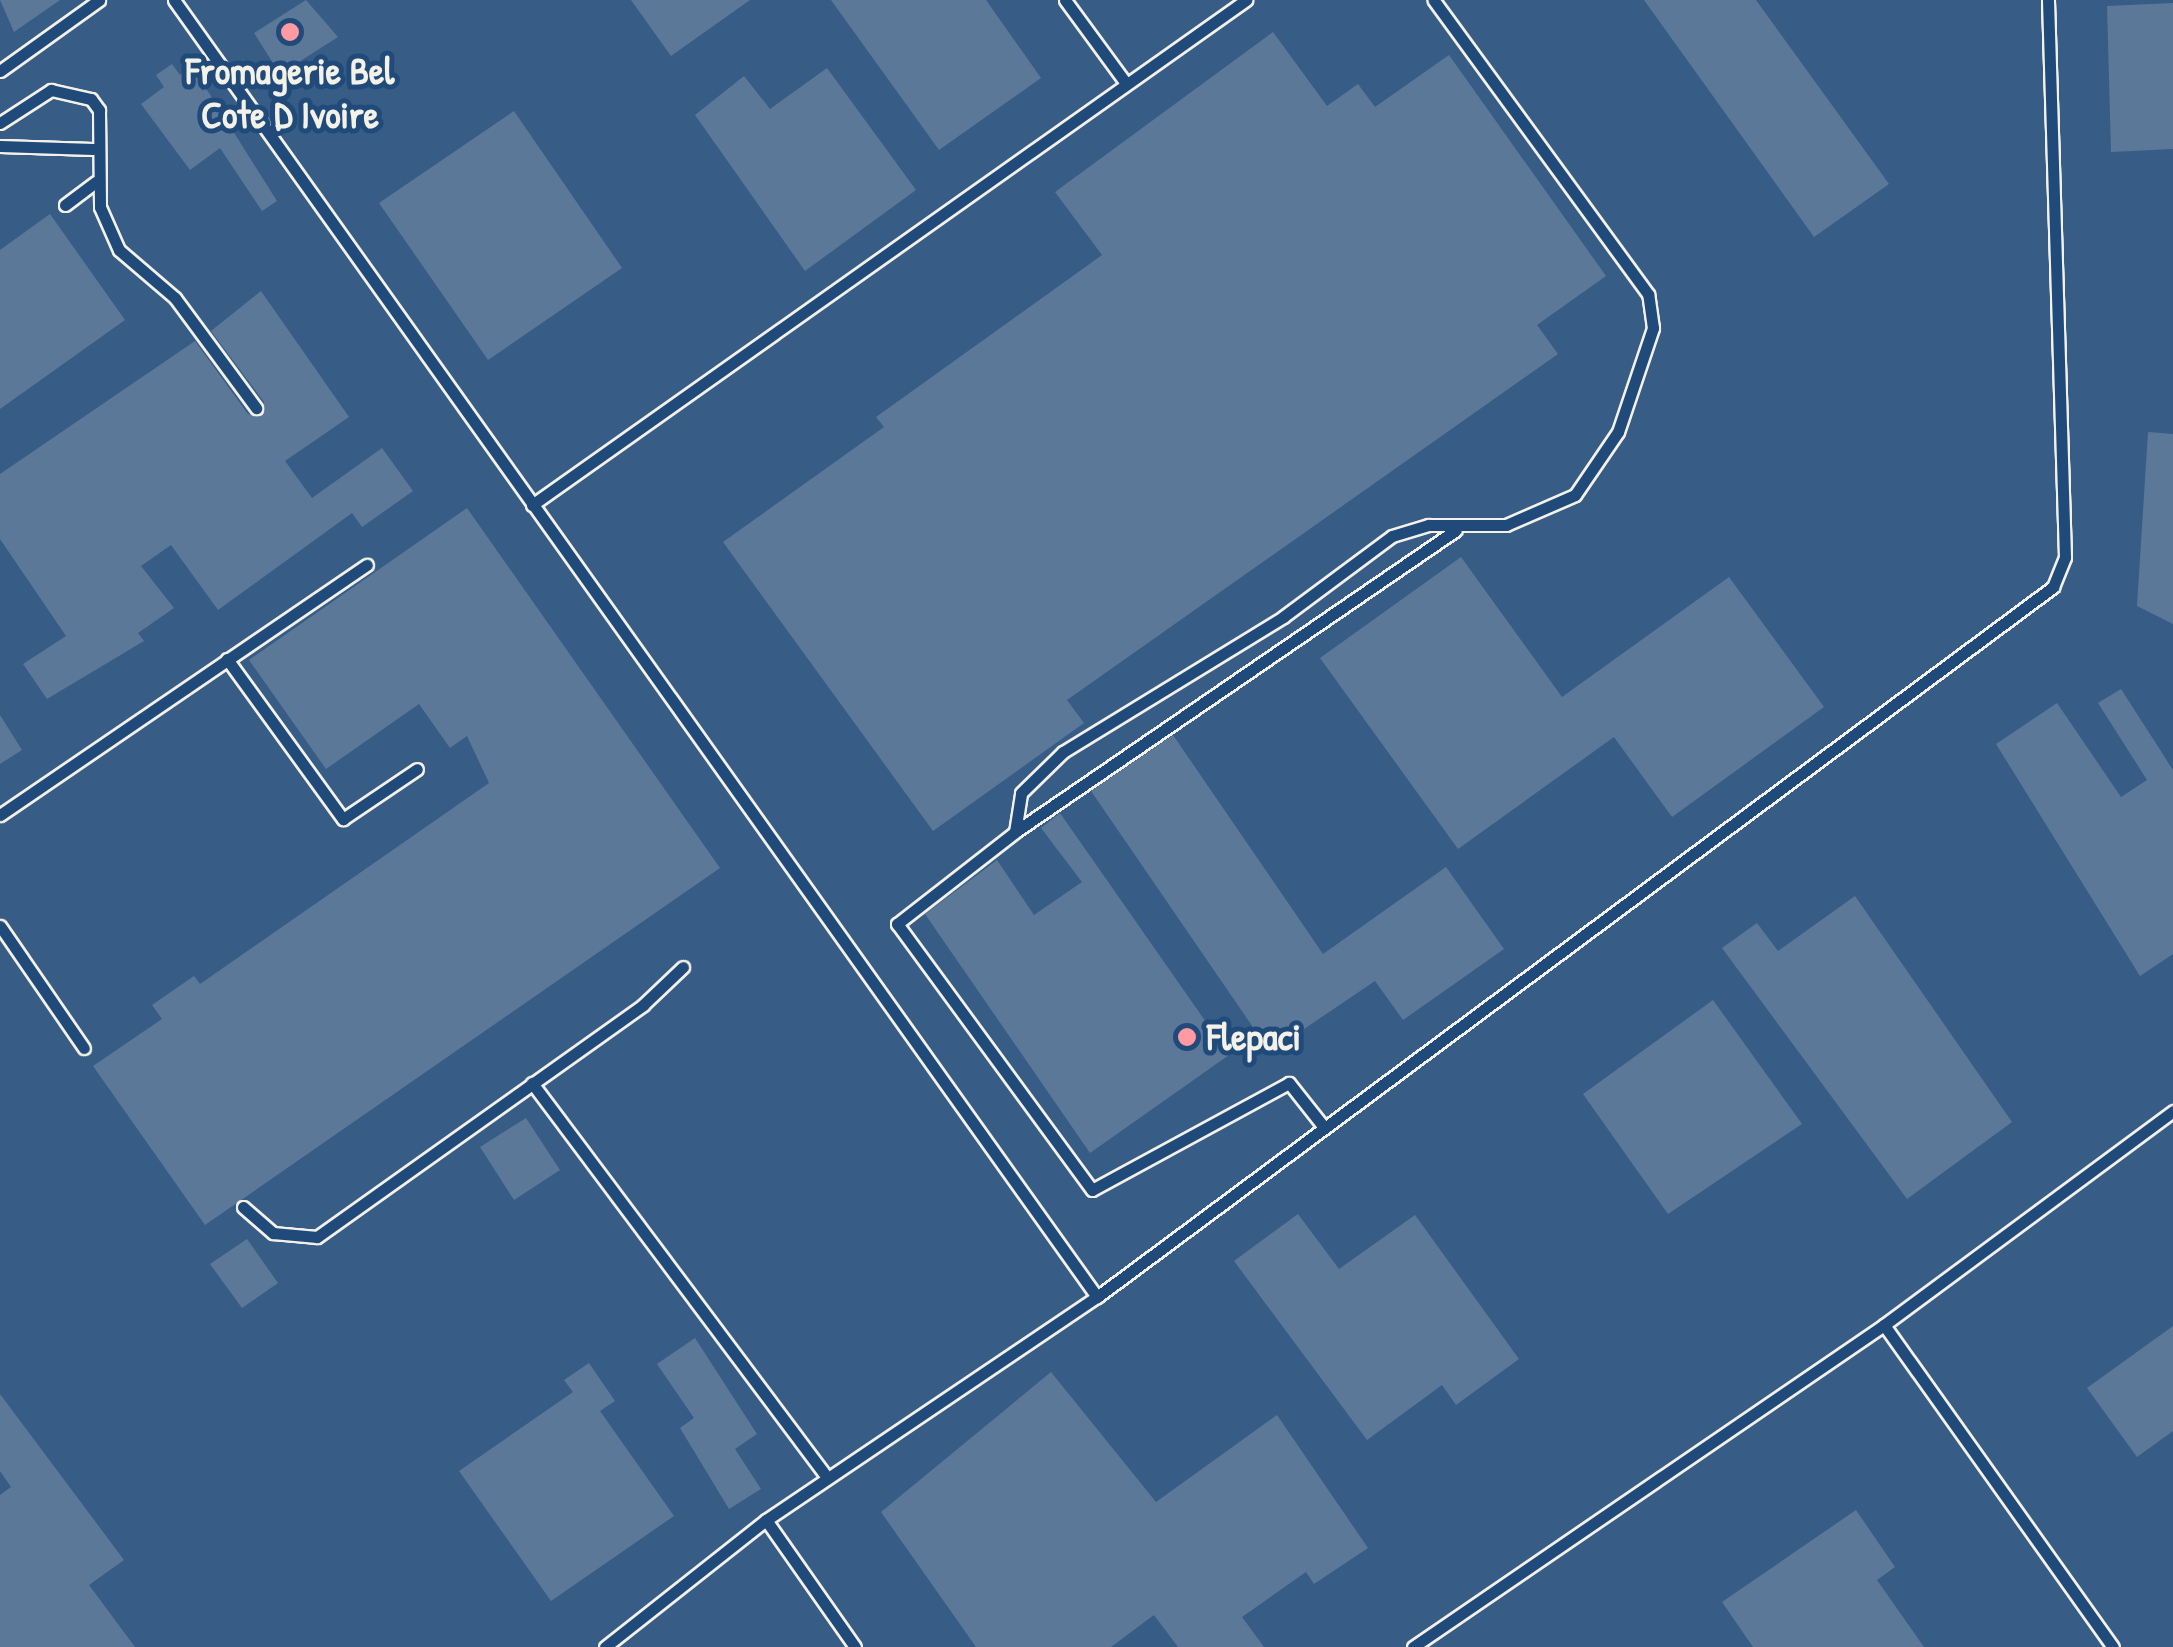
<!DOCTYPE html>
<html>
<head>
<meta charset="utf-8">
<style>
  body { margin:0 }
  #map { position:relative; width:2173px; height:1647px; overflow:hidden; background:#28517e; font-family:"Patrick Hand",sans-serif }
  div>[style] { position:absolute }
  .built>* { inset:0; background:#375d86 }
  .building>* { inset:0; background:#5b7899 }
  .roads { filter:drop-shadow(2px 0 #f4f1e8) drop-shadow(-2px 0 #f4f1e8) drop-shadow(0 2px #f4f1e8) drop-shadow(0 -2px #f4f1e8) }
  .service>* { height:11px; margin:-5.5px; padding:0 5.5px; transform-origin:5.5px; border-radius:5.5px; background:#1f4a7a }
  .dots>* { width:28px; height:28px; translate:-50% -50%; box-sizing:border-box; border:5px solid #1f4a7a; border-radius:50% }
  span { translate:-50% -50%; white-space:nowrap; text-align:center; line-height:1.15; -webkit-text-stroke:10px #1f4a7a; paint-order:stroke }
  .poi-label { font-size:38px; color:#f4f1e8; font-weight:700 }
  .left { translate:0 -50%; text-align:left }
</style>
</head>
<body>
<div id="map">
  <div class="built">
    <i style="clip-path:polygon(0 0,2173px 0,2173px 1647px,0 1647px)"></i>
  </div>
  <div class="building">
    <i style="clip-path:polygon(0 0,60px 0,14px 32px)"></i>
    <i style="clip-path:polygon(306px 0,338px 37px,280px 74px,254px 33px)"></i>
    <i style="clip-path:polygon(631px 0,750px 0,671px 56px)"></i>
    <i style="clip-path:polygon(831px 0,986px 0,1041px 78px,939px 150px)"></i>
    <i style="clip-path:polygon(1644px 0,1756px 0,1889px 184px,1814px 237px)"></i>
    <i style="clip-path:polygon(2173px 3px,2173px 149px,2111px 152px,2107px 6px)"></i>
    <i style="clip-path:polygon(1273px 32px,1327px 106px,1358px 84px,1375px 107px,1449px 55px,1606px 276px,1537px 325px,1558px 354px,1067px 700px,1084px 723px,933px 831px,723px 542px,884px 427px,876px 417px,1102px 255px,1055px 192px)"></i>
    <i style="clip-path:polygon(172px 64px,180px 75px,192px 66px,277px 201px,262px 211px,220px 148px,190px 170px,141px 104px,164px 87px,156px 75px)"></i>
    <i style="clip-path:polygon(827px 68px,916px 190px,805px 271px,695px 115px,744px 76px,770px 109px)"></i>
    <i style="clip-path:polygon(514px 111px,622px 268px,488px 360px,379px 203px)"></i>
    <i style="clip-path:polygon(50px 214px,125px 320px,0 409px,0 250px)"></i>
    <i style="clip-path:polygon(261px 291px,349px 417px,285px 461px,312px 498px,382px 448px,413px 491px,362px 527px,352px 513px,218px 610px,171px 545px,141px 566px,174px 608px,138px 633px,144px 641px,47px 699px,23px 664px,66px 636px,0 539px,0 474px,195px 341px,248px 414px,261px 416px,264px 402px,211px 331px)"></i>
    <i style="clip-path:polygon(2148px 432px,2173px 434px,2173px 624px,2137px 606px)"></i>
    <i style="clip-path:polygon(467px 508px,720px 868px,205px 1225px,93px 1066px,162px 1019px,152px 1005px,194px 976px,200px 984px,489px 783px,467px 736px,450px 748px,419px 704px,326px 769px,249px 660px)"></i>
    <i style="clip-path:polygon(1461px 557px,1562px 697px,1729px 577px,1824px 707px,1672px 817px,1614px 737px,1458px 849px,1320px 658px)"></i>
    <i style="clip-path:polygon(2121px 689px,2173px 770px,2173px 954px,2140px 976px,1996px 744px,2057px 703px,2121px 797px,2147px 780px,2098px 703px)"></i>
    <i style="clip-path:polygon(0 715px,22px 750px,0 764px)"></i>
    <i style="clip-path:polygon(1173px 735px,1323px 954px,1446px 867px,1504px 949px,1403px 1020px,1375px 981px,1270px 1052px,1091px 791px)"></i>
    <i style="clip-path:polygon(1060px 813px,1229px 1055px,1090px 1153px,925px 914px,997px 860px,1034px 915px,1082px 882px,1041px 828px)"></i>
    <i style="clip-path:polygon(1855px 896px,2012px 1122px,1907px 1199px,1722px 948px,1757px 923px,1778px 951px)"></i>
    <i style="clip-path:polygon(1713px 1000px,1802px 1124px,1668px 1214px,1583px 1094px)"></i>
    <i style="clip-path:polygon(526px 1118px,560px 1170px,514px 1200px,480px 1147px)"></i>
    <i style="clip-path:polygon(1298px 1214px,1339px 1269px,1415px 1215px,1519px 1359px,1456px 1405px,1442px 1385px,1367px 1440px,1234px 1261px)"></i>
    <i style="clip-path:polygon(247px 1239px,278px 1283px,242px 1308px,210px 1264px)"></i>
    <i style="clip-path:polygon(2173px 1326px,2173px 1431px,2137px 1457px,2087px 1388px)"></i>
    <i style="clip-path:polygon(695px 1338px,757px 1434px,735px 1449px,761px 1489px,729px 1509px,680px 1428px,694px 1418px,657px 1364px)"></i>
    <i style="clip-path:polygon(589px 1363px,615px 1401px,600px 1411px,674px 1516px,551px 1601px,459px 1471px,573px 1392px,564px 1380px)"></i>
    <i style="clip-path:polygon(1051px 1372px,1156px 1502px,1277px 1415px,1368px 1548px,1314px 1584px,1306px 1572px,1242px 1617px,1264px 1647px,1178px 1647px,1154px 1615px,1111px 1647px,976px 1647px,881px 1512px)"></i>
    <i style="clip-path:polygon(0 1394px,124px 1560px,89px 1585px,135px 1647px,0 1647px,0 1495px,11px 1487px,0 1471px)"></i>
    <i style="clip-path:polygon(1856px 1510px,1895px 1567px,1877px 1580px,1924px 1647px,1753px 1647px,1722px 1602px)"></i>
  </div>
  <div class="roads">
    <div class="service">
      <i style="left:174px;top:0;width:1592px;rotate:54.56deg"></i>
      <i style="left:1065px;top:0;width:102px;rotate:53.8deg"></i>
      <i style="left:0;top:71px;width:122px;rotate:-35.6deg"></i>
      <i style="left:0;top:123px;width:61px;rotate:-32.9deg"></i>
      <i style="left:51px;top:90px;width:41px;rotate:12.7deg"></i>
      <i style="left:91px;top:99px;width:14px;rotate:54deg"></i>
      <i style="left:99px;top:110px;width:97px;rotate:89.4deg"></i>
      <i style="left:100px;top:207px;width:47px;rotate:66.2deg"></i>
      <i style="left:119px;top:250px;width:74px;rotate:40.6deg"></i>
      <i style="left:175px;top:298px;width:137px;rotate:53.6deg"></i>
      <i style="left:0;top:146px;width:93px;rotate:1.8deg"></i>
      <i style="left:65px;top:205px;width:38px;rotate:-37deg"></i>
      <i style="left:532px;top:505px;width:875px;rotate:-35.27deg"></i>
      <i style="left:227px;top:659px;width:198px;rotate:54.1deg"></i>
      <i style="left:343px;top:819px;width:89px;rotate:-34deg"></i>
      <i style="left:0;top:815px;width:444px;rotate:-34.3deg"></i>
      <i style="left:1015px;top:832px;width:39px;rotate:-81deg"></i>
      <i style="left:1021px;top:793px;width:59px;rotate:-44.3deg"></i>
      <i style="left:1063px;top:752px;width:258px;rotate:-31.5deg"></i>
      <i style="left:1283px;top:617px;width:136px;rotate:-36.6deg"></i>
      <i style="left:1392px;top:536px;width:38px;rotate:-17deg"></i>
      <i style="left:1428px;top:525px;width:78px"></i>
      <i style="left:1506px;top:525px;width:75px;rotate:-23.5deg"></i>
      <i style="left:1575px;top:495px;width:76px;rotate:-55.7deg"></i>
      <i style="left:1618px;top:432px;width:110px;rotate:-71.4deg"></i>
      <i style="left:1653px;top:328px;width:34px;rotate:-98deg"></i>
      <i style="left:1648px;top:294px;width:364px;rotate:-126.1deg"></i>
      <i style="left:0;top:926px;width:148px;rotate:55.5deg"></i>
      <i style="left:532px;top:1083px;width:493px;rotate:53.2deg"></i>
      <i style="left:1323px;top:1126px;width:55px;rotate:-128.3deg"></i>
      <i style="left:1289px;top:1083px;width:224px;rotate:151.5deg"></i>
      <i style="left:1092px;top:1190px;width:330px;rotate:-126.2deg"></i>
      <i style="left:897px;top:924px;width:150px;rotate:-37.9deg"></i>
      <i style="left:1015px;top:832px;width:534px;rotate:-34.4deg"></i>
      <i style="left:243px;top:1207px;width:40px;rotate:41deg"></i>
      <i style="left:273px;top:1233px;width:44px;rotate:5.2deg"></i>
      <i style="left:317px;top:1237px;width:400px;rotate:-35.4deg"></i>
      <i style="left:643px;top:1005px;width:55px;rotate:-43.5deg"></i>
      <i style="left:1884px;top:1325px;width:395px;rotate:54.6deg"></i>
      <i style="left:766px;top:1520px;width:155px;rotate:55deg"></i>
      <i style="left:605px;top:1647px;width:205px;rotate:-38.3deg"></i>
      <i style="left:766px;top:1520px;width:399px;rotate:-34deg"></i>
      <i style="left:1097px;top:1297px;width:1191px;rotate:-36.6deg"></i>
      <i style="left:2053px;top:587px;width:32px;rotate:-68deg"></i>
      <i style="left:2065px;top:557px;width:557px;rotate:-91.75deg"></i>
      <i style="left:1413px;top:1647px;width:571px;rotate:-34.36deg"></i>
      <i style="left:1884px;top:1325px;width:360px;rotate:-36.5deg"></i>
    </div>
  </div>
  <div class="dots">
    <i style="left:290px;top:32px;background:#ff9aa2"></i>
    <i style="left:1187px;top:1037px;background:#ff9aa2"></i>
  </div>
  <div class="poi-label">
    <span style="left:290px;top:93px">Fromagerie Bel<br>Cote D Ivoire</span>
    <span class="left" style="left:1207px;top:1037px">Flepaci</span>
  </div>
</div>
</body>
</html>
